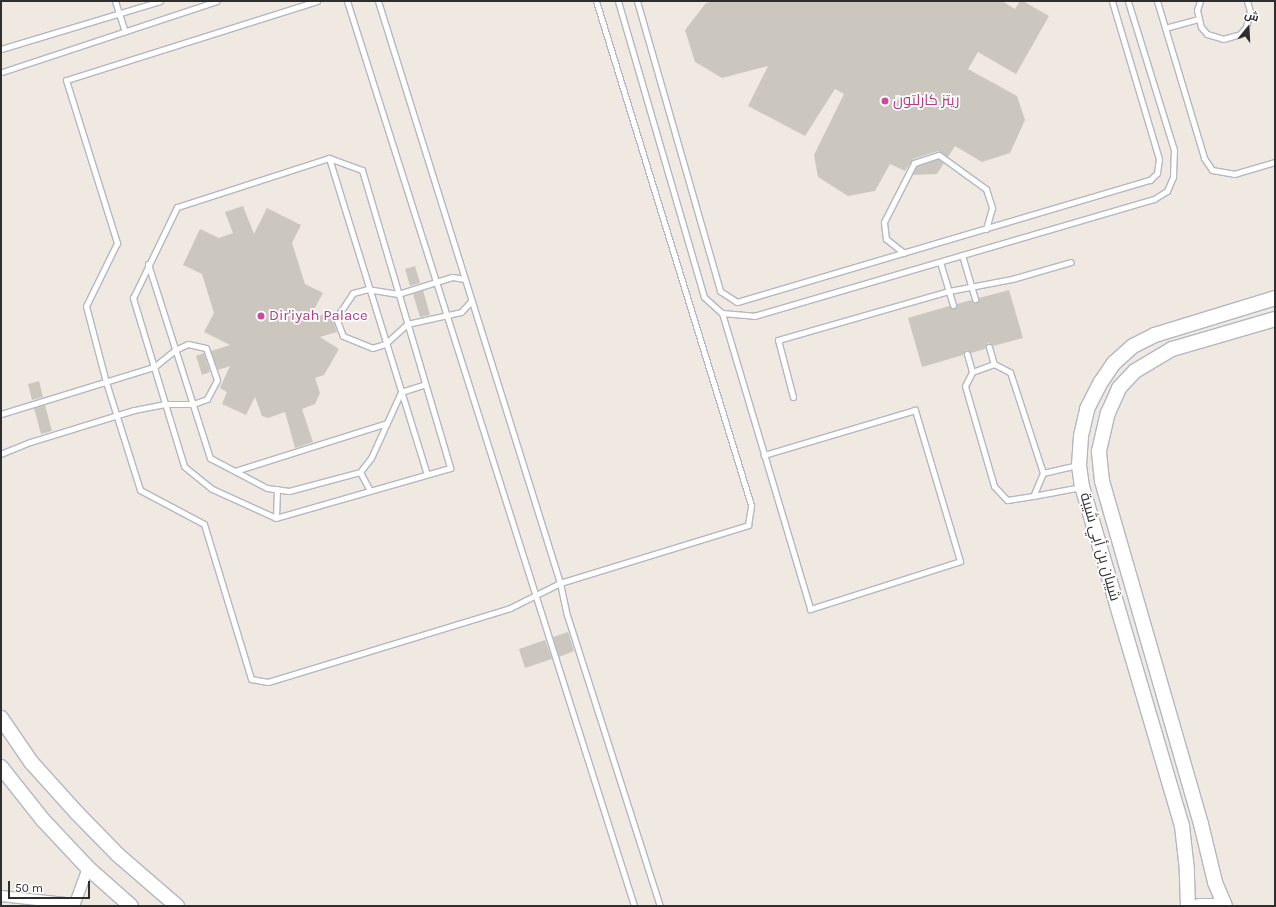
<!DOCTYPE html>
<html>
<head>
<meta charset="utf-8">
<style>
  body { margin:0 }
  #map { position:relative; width:1276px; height:907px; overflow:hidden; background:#efe9e1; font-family:Karla,Cairo,sans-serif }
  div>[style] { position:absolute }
  .building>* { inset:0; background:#cbc7bf }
  .roads { filter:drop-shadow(1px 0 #b4b7c1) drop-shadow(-1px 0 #b4b7c1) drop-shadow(0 1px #b4b7c1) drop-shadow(0 -1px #b4b7c1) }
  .lane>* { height:5px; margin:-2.5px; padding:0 2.5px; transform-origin:2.5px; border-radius:2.5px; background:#fff }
  .street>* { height:10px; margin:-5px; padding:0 5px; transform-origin:5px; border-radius:5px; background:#fff }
  .secondary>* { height:14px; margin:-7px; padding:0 7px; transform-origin:7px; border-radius:7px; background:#fff }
  .dots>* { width:11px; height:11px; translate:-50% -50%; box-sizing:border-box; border:2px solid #fff; border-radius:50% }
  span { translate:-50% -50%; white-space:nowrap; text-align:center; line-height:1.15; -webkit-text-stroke:3.5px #fff; paint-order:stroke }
  .hotel-label { font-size:15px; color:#b23c85 }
  .left { translate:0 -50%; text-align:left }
  .street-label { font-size:15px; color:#2e2e2e }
  .frame { position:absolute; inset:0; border:2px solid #2e2e2e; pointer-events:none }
  .north { position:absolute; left:1228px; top:8px; width:40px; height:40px; -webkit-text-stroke:3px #fff; paint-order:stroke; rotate:18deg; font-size:11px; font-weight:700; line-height:16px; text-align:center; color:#2e2e2e }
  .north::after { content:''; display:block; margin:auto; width:14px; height:18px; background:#2e2e2e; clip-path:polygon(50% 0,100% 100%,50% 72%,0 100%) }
  .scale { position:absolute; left:8px; top:881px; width:82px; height:18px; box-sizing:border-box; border:2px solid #2e2e2e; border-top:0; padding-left:5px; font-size:12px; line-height:14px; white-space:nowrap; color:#2e2e2e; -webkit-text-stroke:3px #fff; paint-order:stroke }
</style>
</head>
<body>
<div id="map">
  <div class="building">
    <i style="clip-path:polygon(715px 1px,1002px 1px,1015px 9px,1020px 1px,1023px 1px,1049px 16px,1016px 74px,978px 52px,968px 69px,1017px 96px,1025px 120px,1010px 153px,982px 162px,955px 146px,948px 157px,938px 151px,913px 159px,905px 171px,890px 164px,875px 191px,848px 196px,818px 177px,814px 155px,844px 94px,835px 89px,805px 136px,748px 106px,768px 66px,722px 78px,695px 62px,685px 30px,706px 3px)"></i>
    <i style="clip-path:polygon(938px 159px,944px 163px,937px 174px,912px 175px,917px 166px)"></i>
    <i style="clip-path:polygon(243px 206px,254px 234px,267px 208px,301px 225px,292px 243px,305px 284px,323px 293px,309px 319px,336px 311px,332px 318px,337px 332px,320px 337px,339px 349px,324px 375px,315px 378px,320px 393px,315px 404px,302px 409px,313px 442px,295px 448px,285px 412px,268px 418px,262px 416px,255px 397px,246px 415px,222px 404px,227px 392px,220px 388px,230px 366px,218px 370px,211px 351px,230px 345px,204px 332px,214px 313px,202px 274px,183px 265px,200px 229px,219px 238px,233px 233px,225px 212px)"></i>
    <i style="clip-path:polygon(415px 266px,420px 283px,410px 286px,405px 269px)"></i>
    <i style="clip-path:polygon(423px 290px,430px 315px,420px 317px,413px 294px)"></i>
    <i style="clip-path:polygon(1009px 290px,1023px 338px,993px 346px,988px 343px,985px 349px,971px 353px,966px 350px,963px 355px,922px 367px,908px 318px,949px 306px,954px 309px,957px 304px,971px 300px,976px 303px,979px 298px)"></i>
    <i style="clip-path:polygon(204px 353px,210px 372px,202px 375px,196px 356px)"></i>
    <i style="clip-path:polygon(39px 381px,43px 397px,32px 400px,28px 384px)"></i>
    <i style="clip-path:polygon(45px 405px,52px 431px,41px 434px,34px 408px)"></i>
    <i style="clip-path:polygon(568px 632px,574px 651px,559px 657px,553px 637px)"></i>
    <i style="clip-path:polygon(545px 640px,552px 659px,525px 668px,519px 649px)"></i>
  </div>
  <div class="roads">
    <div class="lane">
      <i style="left:115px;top:1px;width:32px;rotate:72deg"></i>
      <i style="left:317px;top:1px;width:263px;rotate:162.5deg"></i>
      <i style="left:66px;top:80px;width:171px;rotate:72.6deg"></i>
      <i style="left:117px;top:243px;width:70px;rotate:116.2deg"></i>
      <i style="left:86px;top:306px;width:79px;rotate:75.3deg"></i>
      <i style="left:106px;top:382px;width:113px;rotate:72.5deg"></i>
      <i style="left:140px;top:490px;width:72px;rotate:28deg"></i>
      <i style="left:204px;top:524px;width:162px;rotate:73.1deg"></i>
      <i style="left:251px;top:679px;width:17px;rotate:10deg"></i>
      <i style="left:268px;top:682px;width:253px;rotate:-17deg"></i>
      <i style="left:510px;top:608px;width:56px;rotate:-26.6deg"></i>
      <i style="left:560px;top:583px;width:197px;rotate:-17.1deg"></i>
      <i style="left:748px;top:525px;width:20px;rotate:-81deg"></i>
      <i style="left:751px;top:505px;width:527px;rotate:-107.09deg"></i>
      <i style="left:347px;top:1px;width:949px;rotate:72.4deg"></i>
      <i style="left:378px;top:1px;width:610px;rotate:72.63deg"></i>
      <i style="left:560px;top:583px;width:33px;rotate:78deg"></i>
      <i style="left:567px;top:615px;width:305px;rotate:72.3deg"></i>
      <i style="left:618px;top:1px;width:308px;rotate:73.8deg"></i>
      <i style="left:704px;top:297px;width:24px;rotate:42deg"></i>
      <i style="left:722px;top:313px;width:32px;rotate:5deg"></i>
      <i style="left:754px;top:316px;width:417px;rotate:-16.3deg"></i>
      <i style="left:1154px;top:199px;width:15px;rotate:-32deg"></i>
      <i style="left:1167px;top:191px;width:15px;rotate:-67deg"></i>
      <i style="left:1173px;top:177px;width:27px;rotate:-88deg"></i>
      <i style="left:1174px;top:150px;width:156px;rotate:-107.2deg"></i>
      <i style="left:637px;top:1px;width:302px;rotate:74deg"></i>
      <i style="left:720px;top:291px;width:20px;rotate:33deg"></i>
      <i style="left:737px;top:302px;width:431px;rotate:-16.5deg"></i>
      <i style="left:1150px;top:180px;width:10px;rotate:-45deg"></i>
      <i style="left:1157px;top:173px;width:14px;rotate:-82deg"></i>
      <i style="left:1159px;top:159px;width:165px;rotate:-106.6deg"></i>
      <i style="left:1157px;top:1px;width:164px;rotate:73.3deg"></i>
      <i style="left:1204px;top:158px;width:14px;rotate:56deg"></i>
      <i style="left:1212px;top:170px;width:22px;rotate:10deg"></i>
      <i style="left:1234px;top:174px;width:43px;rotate:-16.3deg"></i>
      <i style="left:1200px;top:1px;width:9px;rotate:108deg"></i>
      <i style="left:1197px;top:10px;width:17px;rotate:77deg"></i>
      <i style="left:1201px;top:27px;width:9px;rotate:49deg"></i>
      <i style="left:1207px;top:34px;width:17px;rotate:17deg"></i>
      <i style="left:1223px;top:39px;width:18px;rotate:-16deg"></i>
      <i style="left:1240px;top:34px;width:9px;rotate:-49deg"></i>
      <i style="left:1246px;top:27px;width:16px;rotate:-76deg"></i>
      <i style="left:1250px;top:11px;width:10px;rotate:-107deg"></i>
      <i style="left:1165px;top:28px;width:34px;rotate:-15deg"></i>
      <i style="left:1px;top:49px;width:166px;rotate:-16.8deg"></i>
      <i style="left:2px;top:72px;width:226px;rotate:-18.3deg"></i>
      <i style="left:329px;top:158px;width:35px;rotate:20deg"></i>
      <i style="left:362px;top:170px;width:311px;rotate:73.5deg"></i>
      <i style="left:450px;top:468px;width:181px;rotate:164deg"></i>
      <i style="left:276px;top:518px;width:70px;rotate:-155.6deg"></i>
      <i style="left:212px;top:489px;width:36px;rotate:-141deg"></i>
      <i style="left:184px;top:466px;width:176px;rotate:-106.9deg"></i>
      <i style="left:133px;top:298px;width:101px;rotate:-64.2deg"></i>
      <i style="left:177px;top:207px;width:160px;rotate:-17.9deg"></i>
      <i style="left:329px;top:158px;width:331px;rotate:72.8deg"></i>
      <i style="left:904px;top:253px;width:23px;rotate:-142deg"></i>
      <i style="left:886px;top:239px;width:17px;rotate:-97deg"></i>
      <i style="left:884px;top:222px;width:66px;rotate:-63deg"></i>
      <i style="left:914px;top:163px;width:26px;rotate:-18deg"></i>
      <i style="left:939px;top:155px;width:58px;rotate:35.9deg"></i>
      <i style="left:986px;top:189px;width:20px;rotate:72deg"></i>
      <i style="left:992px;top:208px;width:22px;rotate:106deg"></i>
      <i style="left:962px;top:255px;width:46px;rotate:73.5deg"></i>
      <i style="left:940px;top:262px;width:45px;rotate:73.2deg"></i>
      <i style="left:148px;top:264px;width:204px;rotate:72.3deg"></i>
      <i style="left:210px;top:458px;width:64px;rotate:27.8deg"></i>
      <i style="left:267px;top:488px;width:22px;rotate:8deg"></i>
      <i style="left:289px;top:491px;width:73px;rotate:-15deg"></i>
      <i style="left:360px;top:472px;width:18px;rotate:-52deg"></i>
      <i style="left:371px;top:458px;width:72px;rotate:-65.6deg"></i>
      <i style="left:401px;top:392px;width:25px;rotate:-18deg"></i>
      <i style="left:465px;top:279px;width:13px;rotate:-171deg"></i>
      <i style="left:452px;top:277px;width:57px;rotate:162.5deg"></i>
      <i style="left:398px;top:294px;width:30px;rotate:-171deg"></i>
      <i style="left:368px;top:289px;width:16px;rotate:165deg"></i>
      <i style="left:353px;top:293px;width:30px;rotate:124deg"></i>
      <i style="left:336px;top:318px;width:19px;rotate:69deg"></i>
      <i style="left:343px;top:336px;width:31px;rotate:22deg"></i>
      <i style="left:372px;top:348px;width:14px;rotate:-17deg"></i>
      <i style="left:385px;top:344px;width:30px;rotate:-42deg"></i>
      <i style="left:407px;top:324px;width:55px;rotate:-12.5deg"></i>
      <i style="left:461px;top:312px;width:16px;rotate:-47deg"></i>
      <i style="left:722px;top:313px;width:309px;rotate:73.4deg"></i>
      <i style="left:810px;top:609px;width:157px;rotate:-17.7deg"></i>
      <i style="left:960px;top:561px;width:158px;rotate:-106.6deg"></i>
      <i style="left:915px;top:410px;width:158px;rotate:163.4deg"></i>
      <i style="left:989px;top:347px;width:18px;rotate:74deg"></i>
      <i style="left:967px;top:354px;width:19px;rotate:74deg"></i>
      <i style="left:994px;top:364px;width:18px;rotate:27deg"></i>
      <i style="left:1010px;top:372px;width:106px;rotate:71.9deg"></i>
      <i style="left:1043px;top:473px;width:25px;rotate:113deg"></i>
      <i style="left:1033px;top:496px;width:26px;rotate:171deg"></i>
      <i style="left:1007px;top:500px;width:19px;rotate:-133deg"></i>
      <i style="left:994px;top:486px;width:104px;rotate:-106.2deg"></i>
      <i style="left:965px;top:386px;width:16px;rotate:-63deg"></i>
      <i style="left:972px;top:372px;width:23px;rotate:-20deg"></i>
      <i style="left:793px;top:397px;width:59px;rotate:-104.7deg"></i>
      <i style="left:778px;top:340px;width:178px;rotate:-16deg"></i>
      <i style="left:949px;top:291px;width:64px;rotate:-10.8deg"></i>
      <i style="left:1012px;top:279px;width:61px;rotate:-16.1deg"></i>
      <i style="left:1px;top:414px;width:160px;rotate:-17.1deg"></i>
      <i style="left:154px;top:367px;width:27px;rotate:-39deg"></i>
      <i style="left:175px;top:350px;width:14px;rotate:-25deg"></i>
      <i style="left:188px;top:344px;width:18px;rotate:13deg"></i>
      <i style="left:206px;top:348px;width:34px;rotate:71deg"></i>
      <i style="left:217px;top:380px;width:21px;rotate:118deg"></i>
      <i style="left:207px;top:399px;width:15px;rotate:160deg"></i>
      <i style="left:193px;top:404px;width:28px;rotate:180deg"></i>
      <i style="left:165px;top:404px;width:32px;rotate:169deg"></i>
      <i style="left:134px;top:410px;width:109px;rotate:162.9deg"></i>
      <i style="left:30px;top:442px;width:31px;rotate:158deg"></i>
      <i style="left:235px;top:471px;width:159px;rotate:-17.5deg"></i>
      <i style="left:360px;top:472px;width:21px;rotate:62deg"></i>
      <i style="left:1043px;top:473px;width:36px;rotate:-13deg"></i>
      <i style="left:1033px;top:496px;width:49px;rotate:-10.6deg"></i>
      <i style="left:276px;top:518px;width:29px;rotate:-88deg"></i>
    </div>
    <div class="street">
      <i style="left:1px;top:896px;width:74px;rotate:6.2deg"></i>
      <i style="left:74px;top:906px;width:40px;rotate:-69.8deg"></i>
    </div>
    <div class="secondary">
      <i style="left:1px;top:718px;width:53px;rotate:55.7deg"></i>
      <i style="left:31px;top:762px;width:67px;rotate:48deg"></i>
      <i style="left:76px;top:812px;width:60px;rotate:45.7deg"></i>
      <i style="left:118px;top:855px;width:78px;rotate:40.8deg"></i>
      <i style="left:1px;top:767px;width:68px;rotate:51.6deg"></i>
      <i style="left:43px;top:820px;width:66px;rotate:46.8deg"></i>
      <i style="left:88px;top:868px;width:57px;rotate:41.5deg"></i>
      <i style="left:1188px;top:906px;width:36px;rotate:-92deg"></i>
      <i style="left:1187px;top:870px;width:44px;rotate:-96.5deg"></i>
      <i style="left:1182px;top:826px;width:353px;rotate:-106.4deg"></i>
      <i style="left:1082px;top:487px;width:22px;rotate:-98deg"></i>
      <i style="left:1079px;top:465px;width:29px;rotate:-86deg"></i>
      <i style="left:1081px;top:436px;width:28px;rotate:-77deg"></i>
      <i style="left:1087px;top:409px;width:30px;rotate:-63deg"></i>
      <i style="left:1101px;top:382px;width:23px;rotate:-56deg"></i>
      <i style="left:1114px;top:363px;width:25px;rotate:-42deg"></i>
      <i style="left:1133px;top:346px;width:25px;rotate:-27deg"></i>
      <i style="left:1155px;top:335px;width:126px;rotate:-17.1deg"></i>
      <i style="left:1199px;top:906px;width:19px"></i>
      <i style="left:1225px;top:906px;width:26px;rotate:-113deg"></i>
      <i style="left:1215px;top:882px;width:60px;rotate:-103.6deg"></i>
      <i style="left:1201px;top:824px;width:357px;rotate:-106.1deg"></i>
      <i style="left:1102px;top:481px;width:30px;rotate:-96deg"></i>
      <i style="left:1099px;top:451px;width:39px;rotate:-77deg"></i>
      <i style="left:1108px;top:413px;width:27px;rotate:-66deg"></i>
      <i style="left:1119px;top:388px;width:23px;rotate:-47deg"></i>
      <i style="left:1135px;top:371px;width:43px;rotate:-30.7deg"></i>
      <i style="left:1172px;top:349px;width:107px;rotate:-16.2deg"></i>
    </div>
  </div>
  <div class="dots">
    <i style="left:885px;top:101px;background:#d1479c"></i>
    <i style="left:261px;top:316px;background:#d1479c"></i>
  </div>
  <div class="hotel-label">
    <span class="left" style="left:893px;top:101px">ريتز كارلتون</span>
    <span class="left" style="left:269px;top:316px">Dir'iyah Palace</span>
  </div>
  <div class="street-label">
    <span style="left:1100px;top:547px;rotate:74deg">شيبان بن أبي شيبة</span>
  </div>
  <div class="frame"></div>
  <div class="north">ش</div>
  <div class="scale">50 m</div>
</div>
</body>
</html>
